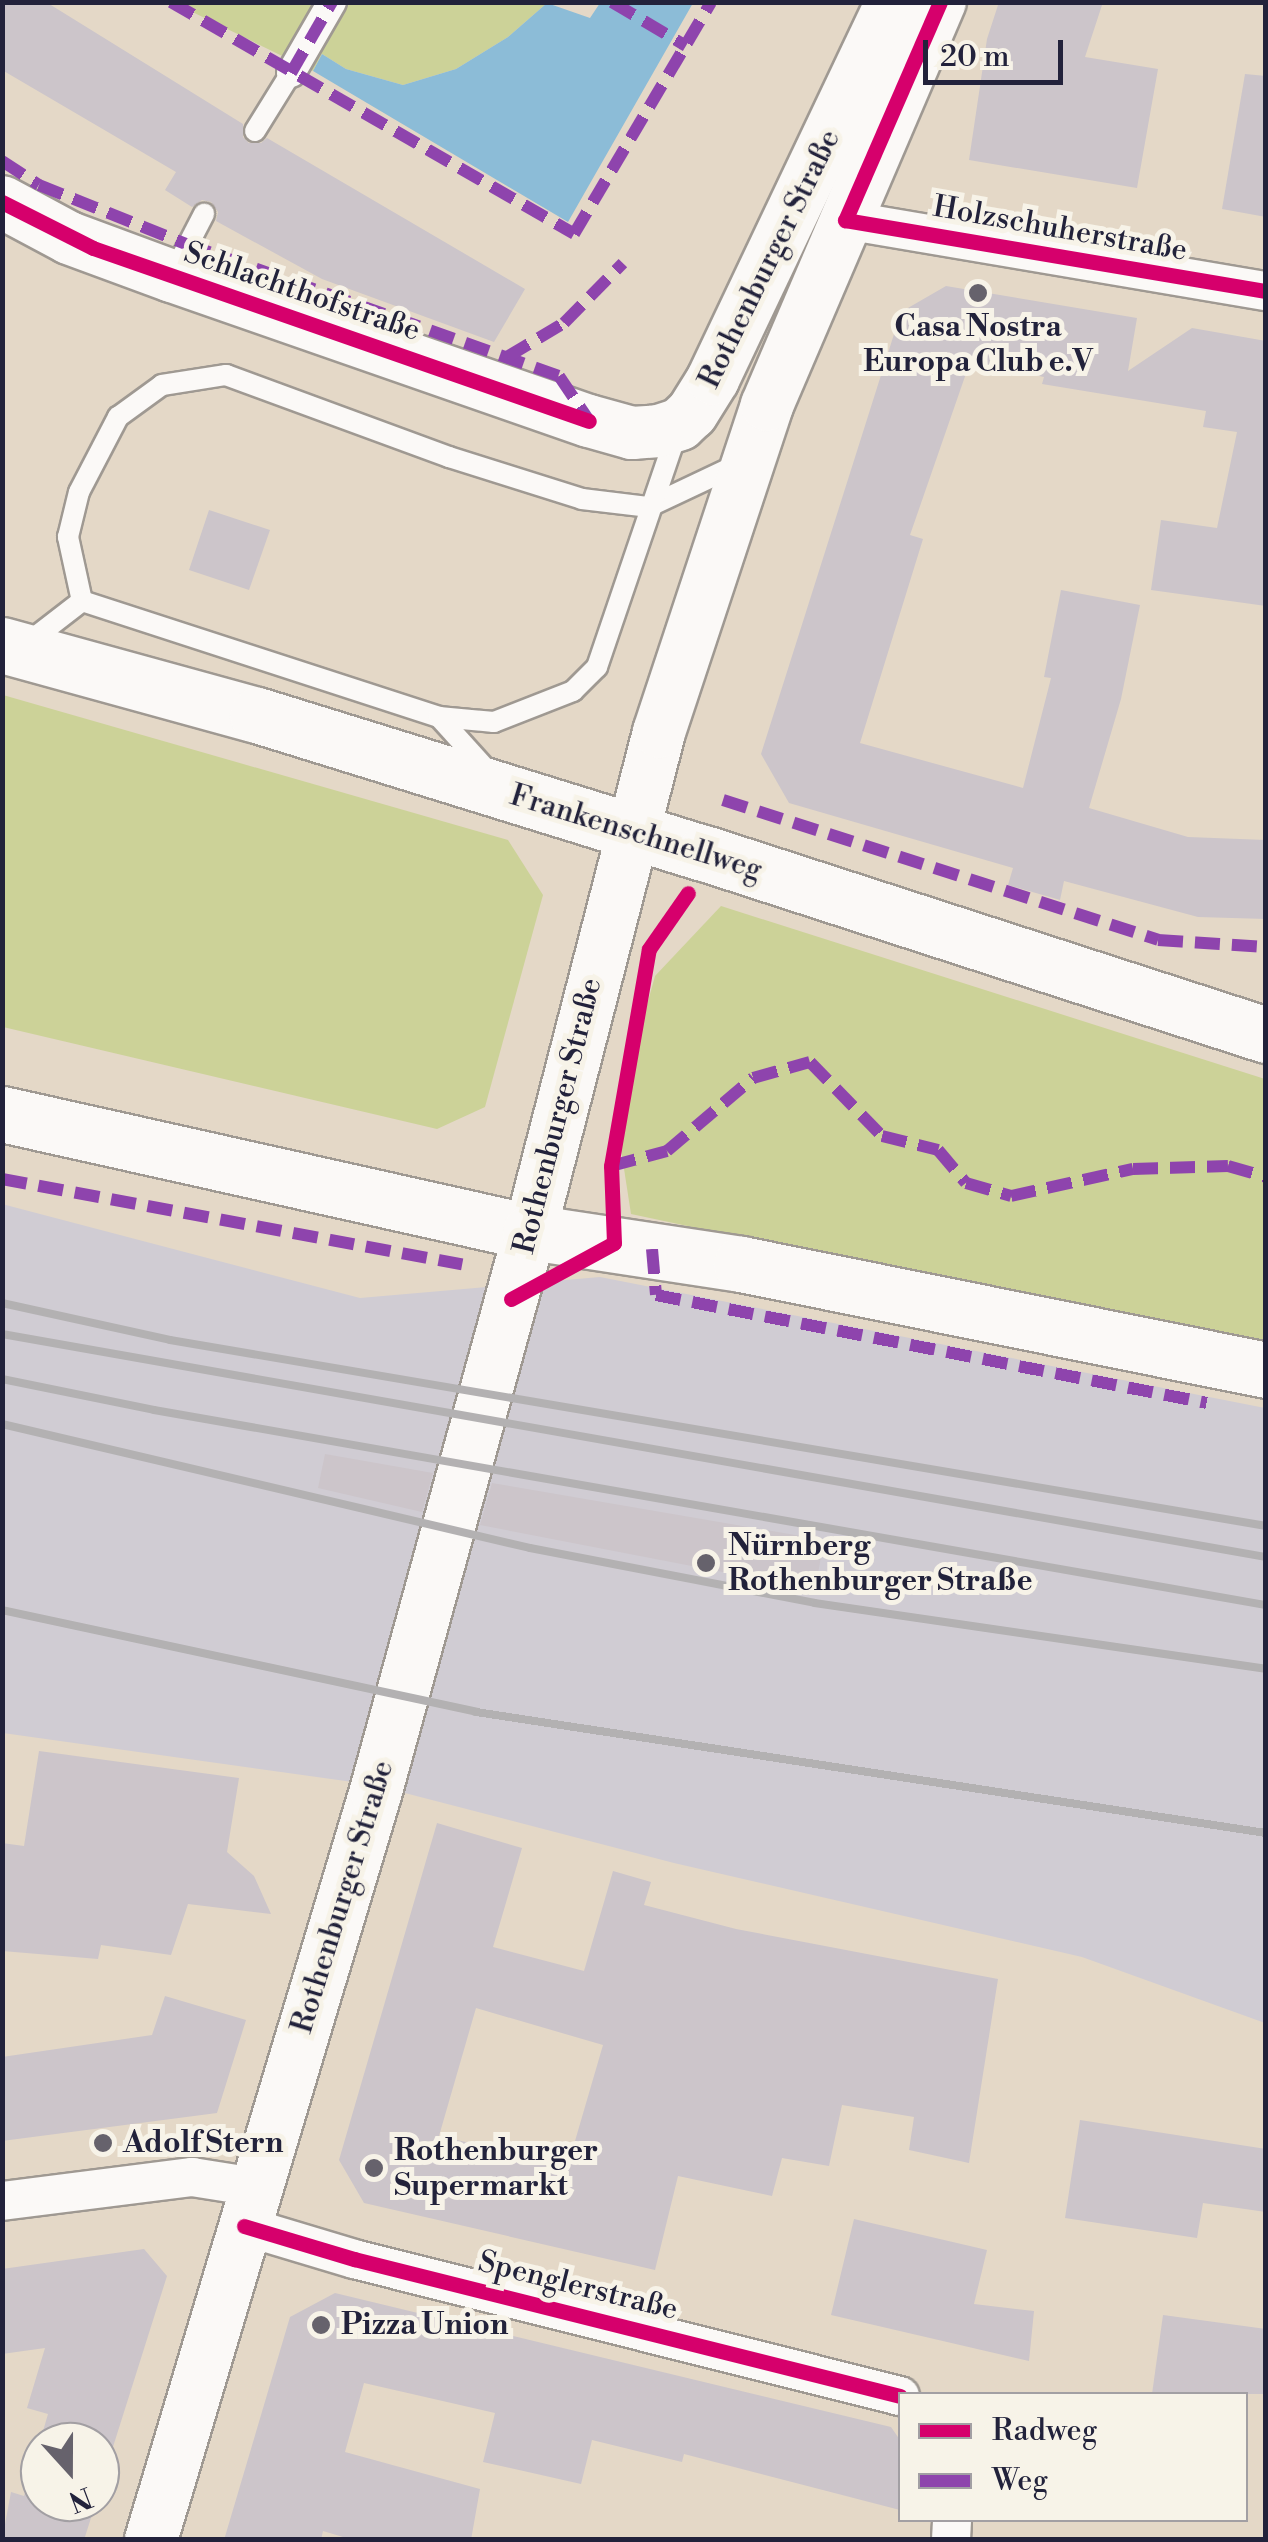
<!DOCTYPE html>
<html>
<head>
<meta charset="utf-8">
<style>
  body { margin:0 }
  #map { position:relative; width:1268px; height:2542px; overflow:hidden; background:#e4d8c7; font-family:"Libre Bodoni",serif }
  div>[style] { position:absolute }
  .industrial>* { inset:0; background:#d0ccd3 }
  .green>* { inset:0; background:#ccd298 }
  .water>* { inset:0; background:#8cbcd7 }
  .building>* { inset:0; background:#ccc5ca }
  .roads { filter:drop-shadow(2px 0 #9f9992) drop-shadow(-2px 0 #9f9992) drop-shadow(0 2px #9f9992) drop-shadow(0 -2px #9f9992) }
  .service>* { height:20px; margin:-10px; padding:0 10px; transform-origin:10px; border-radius:10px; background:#fbf9f7 }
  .pedestrian>* { height:28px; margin:-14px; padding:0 14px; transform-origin:14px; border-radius:14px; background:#fbf9f7 }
  .minor>* { height:38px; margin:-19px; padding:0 19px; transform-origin:19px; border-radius:19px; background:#fbf9f7 }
  .secondary>* { height:52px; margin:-26px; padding:0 26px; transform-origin:26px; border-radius:26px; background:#fbf9f7 }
  .primary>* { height:55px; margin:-27.5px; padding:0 27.5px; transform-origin:27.5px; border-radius:27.5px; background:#fbf9f7 }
  .trunk>* { height:55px; margin:-27.5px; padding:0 27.5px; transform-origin:27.5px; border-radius:27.5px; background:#fbf9f7 }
  .rail>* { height:8px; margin:-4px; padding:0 4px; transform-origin:4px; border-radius:4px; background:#b3b1b2 }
  .quiet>* { height:12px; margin-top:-6px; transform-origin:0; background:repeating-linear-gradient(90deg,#8e44ad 0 25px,transparent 0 37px) }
  .cycleway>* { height:15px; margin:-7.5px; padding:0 7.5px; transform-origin:7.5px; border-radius:7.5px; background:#d6006c }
  .dots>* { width:28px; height:28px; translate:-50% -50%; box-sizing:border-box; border:5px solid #f7f3e8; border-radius:50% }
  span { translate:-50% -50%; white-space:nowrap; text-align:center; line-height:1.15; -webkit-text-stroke:10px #f7f3e8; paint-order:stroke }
  .street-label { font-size:30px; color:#22223b }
  .poi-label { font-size:30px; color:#22223b; font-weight:700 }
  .left { translate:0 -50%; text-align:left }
  .frame { position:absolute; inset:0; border:5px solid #22223b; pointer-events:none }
  .legend { position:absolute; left:898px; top:2392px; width:350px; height:130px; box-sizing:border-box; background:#f7f3e8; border:2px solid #a29fa3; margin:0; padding:12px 18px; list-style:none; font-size:30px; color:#22223b }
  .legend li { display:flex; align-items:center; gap:20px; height:50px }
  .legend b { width:50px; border:2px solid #a29fa3 }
  .north { position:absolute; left:20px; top:2422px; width:100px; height:100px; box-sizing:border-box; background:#f7f3e8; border:2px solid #a29fa3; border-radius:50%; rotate:159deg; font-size:28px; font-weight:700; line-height:40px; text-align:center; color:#22223b }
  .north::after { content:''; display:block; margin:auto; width:35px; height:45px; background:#66626c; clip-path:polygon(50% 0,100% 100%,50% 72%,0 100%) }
  .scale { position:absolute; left:923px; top:40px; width:140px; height:45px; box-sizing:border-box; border:5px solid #22223b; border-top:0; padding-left:12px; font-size:30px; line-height:35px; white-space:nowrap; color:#22223b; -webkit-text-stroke:8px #f7f3e8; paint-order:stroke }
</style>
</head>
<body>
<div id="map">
  <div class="industrial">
    <i style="clip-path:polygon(2px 1204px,360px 1298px,600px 1277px,1265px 1408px,1265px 2023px,1082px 1957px,674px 1863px,374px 1785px,3px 1733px)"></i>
  </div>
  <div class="green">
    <i style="clip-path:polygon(174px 3px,547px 3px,508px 37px,456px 69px,403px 85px,346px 69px,322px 54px,313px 71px)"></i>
    <i style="clip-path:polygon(3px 695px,508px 840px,543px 895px,485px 1107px,437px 1129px,3px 1027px)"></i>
    <i style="clip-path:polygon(721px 906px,1265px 1079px,1265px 1349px,631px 1214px,616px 1117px,655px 976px)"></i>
  </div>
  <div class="water">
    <i style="clip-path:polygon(547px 3px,590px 18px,600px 3px,693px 3px,568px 222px,313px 71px,322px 54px,346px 69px,403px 85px,456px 69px,508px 37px)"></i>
  </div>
  <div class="building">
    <i style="clip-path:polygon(2px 2px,46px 2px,243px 124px,243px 137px,249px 143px,261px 143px,267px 138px,525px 289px,494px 342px,322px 279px,216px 221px,218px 212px,211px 202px,202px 200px,192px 207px,165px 190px,176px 172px,2px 70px)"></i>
    <i style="clip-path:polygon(999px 2px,1103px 2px,1085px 57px,1158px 69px,1137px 188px,969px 160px,987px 39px)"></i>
    <i style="clip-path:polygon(1245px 74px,1266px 76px,1266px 217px,1222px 209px)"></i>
    <i style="clip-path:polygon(946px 286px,1137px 318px,1128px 371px,1192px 328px,1266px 341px,1266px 606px,1151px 590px,1161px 520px,1217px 528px,1237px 432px,1203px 427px,1206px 411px,1042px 384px,1044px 377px,970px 362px,910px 535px,923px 539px,860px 743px,1023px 788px,1051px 678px,1044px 677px,1061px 590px,1140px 605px,1121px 699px,1089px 808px,1188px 837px,1266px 840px,1266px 919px,1198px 917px,1064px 881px,1060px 900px,1008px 885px,1013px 868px,789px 803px,761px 754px,901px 312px)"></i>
    <i style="clip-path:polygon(209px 510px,270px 530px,249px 590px,189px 570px)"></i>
    <i style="clip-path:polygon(325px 1454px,433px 1473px,422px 1512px,318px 1488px)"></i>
    <i style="clip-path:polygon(492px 1483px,824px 1540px,815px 1590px,480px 1525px)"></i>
    <i style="clip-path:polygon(39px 1751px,239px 1778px,227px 1852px,254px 1876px,271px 1914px,188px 1904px,171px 1955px,101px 1945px,98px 1959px,2px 1951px,2px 1843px,24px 1846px)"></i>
    <i style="clip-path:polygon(evenodd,437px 1823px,522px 1848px,493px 1947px,584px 1971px,613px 1871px,651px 1882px,644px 1905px,736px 1929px,998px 1979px,969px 2163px,909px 2150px,914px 2117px,842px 2105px,829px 2166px,782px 2158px,772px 2196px,678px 2176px,655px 2270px,364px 2203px,339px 2160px,437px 1823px,476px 2008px,603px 2045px,568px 2165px,439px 2136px,476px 2008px)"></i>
    <i style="clip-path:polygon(165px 1996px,246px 2020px,217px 2113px,2px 2141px,2px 2057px,152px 2035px)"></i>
    <i style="clip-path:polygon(1080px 2120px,1266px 2149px,1266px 2212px,1203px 2203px,1197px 2238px,1065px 2218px)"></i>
    <i style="clip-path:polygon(854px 2219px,987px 2250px,974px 2304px,1034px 2311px,1029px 2361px,831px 2315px)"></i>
    <i style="clip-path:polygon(144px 2249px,167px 2276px,100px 2488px,100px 2442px,40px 2442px,40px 2502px,96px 2502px,84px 2540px,2px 2540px,11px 2492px,24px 2496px,48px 2414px,27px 2408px,45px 2348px,2px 2354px,2px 2269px)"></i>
    <i style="clip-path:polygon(335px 2293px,891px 2427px,900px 2440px,900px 2510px,684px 2454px,682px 2462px,592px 2440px,581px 2484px,483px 2462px,495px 2413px,364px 2383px,345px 2452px,480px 2489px,471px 2540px,353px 2540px,323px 2531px,321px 2540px,224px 2540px,290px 2317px)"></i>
    <i style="clip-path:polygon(1163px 2315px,1266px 2329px,1266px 2394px,1152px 2394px)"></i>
  </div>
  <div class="roads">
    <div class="service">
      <i style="left:255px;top:131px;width:68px;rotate:-58.2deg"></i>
      <i style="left:173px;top:274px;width:68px;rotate:-62.7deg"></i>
      <i style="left:82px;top:601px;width:66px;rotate:-102.3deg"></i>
      <i style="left:68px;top:537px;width:46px;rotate:-76.3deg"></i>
      <i style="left:79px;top:492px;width:85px;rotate:-62.5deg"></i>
      <i style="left:118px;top:417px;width:54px;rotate:-36deg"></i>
      <i style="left:162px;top:385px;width:65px;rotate:-8.9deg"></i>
      <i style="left:226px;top:375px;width:238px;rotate:20.2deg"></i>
      <i style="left:449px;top:457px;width:139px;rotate:17.5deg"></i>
      <i style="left:582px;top:499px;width:66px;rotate:6.9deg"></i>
      <i style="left:648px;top:507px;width:98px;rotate:-25.3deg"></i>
      <i style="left:82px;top:601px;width:375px;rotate:18deg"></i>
      <i style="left:439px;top:717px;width:55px;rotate:5.2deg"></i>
      <i style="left:494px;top:722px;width:85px;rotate:-21.4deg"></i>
      <i style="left:573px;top:691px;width:34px;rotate:-45deg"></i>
      <i style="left:597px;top:667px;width:248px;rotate:-71.2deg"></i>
      <i style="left:25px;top:645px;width:72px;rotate:-37.7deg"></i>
      <i style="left:439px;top:717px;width:70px;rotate:47.9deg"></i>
    </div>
    <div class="pedestrian">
      <i style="left:291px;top:73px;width:82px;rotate:-60deg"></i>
    </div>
    <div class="minor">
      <i style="left:845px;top:220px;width:427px;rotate:9.6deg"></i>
      <i style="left:2px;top:2201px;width:192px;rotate:-7.2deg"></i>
      <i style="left:192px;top:2177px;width:64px;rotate:9deg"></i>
      <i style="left:244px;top:2226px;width:115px;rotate:16.7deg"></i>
      <i style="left:354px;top:2259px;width:563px;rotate:14.09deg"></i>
      <i style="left:951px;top:2540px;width:20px;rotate:-87deg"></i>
    </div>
    <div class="secondary">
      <i style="left:2px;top:202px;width:76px;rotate:28.2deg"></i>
      <i style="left:69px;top:238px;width:110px;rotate:20.3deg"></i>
      <i style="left:172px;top:276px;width:441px;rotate:19.2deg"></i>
      <i style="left:589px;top:421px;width:45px;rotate:15.6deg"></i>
      <i style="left:632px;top:433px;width:27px;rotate:-4deg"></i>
      <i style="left:659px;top:431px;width:22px;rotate:-18deg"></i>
      <i style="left:680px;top:424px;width:16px;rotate:-43deg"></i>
      <i style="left:692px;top:413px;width:40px;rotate:-58deg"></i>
      <i style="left:713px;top:379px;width:417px;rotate:-64.6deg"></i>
      <i style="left:151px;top:2540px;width:782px;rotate:-73.28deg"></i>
      <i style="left:376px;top:1791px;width:580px;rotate:-74.6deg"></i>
      <i style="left:530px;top:1232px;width:516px;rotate:-75.53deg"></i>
      <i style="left:659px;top:732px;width:344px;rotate:-71.7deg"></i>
      <i style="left:767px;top:405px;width:439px;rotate:-66.8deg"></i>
    </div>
    <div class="primary">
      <i style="left:2px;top:645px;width:264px;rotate:15.4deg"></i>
      <i style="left:257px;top:715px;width:468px;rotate:17.2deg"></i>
      <i style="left:704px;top:853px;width:591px;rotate:17.94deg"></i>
      <i style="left:2px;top:1114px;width:541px;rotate:12.6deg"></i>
    </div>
    <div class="trunk">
      <i style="left:530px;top:1232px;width:213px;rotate:8.6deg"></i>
      <i style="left:741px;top:1264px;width:536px;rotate:11.41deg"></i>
    </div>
  </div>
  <div class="rail">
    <i style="left:2px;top:1303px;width:172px;rotate:12.4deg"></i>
    <i style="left:170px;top:1340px;width:1112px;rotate:9.63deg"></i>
    <i style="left:2px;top:1334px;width:1284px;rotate:10.01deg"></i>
    <i style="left:2px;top:1379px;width:155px;rotate:11.5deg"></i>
    <i style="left:154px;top:1410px;width:1129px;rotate:9.95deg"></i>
    <i style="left:2px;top:1424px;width:542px;rotate:13.22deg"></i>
    <i style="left:530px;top:1548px;width:290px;rotate:10.9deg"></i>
    <i style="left:815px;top:1603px;width:456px;rotate:8.3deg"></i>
    <i style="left:2px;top:1610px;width:485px;rotate:12.1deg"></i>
    <i style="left:476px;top:1712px;width:799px;rotate:8.71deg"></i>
  </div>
  <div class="quiet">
    <i style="left:171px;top:2px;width:465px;rotate:29.9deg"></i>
    <i style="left:574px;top:234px;width:269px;rotate:-59.4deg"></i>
    <i style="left:612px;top:2px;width:86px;rotate:30.7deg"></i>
    <i style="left:291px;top:73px;width:82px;rotate:-60deg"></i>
    <i style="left:2px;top:161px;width:44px;rotate:33deg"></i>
    <i style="left:39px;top:185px;width:158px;rotate:21.9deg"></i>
    <i style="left:186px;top:244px;width:396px;rotate:19.5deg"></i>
    <i style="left:559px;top:376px;width:52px;rotate:56deg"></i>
    <i style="left:507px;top:357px;width:66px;rotate:-30.8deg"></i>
    <i style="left:564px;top:323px;width:84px;rotate:-45.5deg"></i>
    <i style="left:723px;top:800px;width:457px;rotate:17.8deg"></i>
    <i style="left:1158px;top:940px;width:108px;rotate:3.7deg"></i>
    <i style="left:611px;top:1166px;width:58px;rotate:-15deg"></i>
    <i style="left:667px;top:1151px;width:113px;rotate:-40.3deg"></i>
    <i style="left:753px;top:1078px;width:59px;rotate:-15.7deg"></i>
    <i style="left:810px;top:1062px;width:103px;rotate:45.8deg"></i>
    <i style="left:882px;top:1136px;width:58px;rotate:14deg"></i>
    <i style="left:938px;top:1150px;width:43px;rotate:49.7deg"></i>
    <i style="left:966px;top:1183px;width:47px;rotate:16.1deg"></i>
    <i style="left:1011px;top:1196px;width:125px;rotate:-12.5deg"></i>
    <i style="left:1133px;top:1169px;width:95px;rotate:-1.8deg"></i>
    <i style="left:1228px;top:1166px;width:40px;rotate:16deg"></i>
    <i style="left:2px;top:1179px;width:468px;rotate:10.5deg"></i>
    <i style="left:652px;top:1249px;width:46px;rotate:85deg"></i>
    <i style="left:656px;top:1295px;width:561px;rotate:11.09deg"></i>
  </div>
  <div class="cycleway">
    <i style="left:940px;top:2px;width:238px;rotate:113.5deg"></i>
    <i style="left:845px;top:220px;width:427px;rotate:9.6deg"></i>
    <i style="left:2px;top:202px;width:102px;rotate:26.8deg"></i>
    <i style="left:93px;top:248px;width:525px;rotate:19.23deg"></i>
    <i style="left:511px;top:1299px;width:117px;rotate:-28.5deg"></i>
    <i style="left:614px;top:1243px;width:77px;rotate:-92.2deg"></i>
    <i style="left:611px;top:1166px;width:220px;rotate:-80.1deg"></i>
    <i style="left:649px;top:949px;width:68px;rotate:-55.1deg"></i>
    <i style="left:244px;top:2226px;width:115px;rotate:16.7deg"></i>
    <i style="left:354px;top:2259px;width:563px;rotate:14.09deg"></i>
  </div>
  <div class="dots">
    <i style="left:978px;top:293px;background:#66626c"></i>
    <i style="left:706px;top:1563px;background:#66626c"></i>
    <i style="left:103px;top:2143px;background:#66626c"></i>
    <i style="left:374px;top:2168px;background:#66626c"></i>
    <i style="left:321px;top:2325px;background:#66626c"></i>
  </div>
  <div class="street-label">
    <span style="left:1060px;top:229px;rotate:10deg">Holzschuherstraße</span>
    <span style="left:770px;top:259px;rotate:-64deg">Rothenburger Straße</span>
    <span style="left:302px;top:292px;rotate:19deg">Schlachthofstraße</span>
    <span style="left:636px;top:833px;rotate:17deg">Frankenschnellweg</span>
    <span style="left:558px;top:1116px;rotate:-76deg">Rothenburger Straße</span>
    <span style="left:343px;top:1897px;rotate:-73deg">Rothenburger Straße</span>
    <span style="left:578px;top:2286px;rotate:14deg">Spenglerstraße</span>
  </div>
  <div class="poi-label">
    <span style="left:978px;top:344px">Casa Nostra<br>Europa Club e.V</span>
    <span class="left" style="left:728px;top:1563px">Nürnberg<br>Rothenburger Straße</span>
    <span class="left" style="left:123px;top:2143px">Adolf Stern</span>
    <span class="left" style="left:394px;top:2168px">Rothenburger<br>Supermarkt</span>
    <span class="left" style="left:341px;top:2325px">Pizza Union</span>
  </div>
  <div class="frame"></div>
  <ul class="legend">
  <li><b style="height:12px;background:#d6006c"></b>Radweg</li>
  <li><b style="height:12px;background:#8e44ad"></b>Weg</li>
  </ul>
  <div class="north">N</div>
  <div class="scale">20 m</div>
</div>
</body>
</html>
